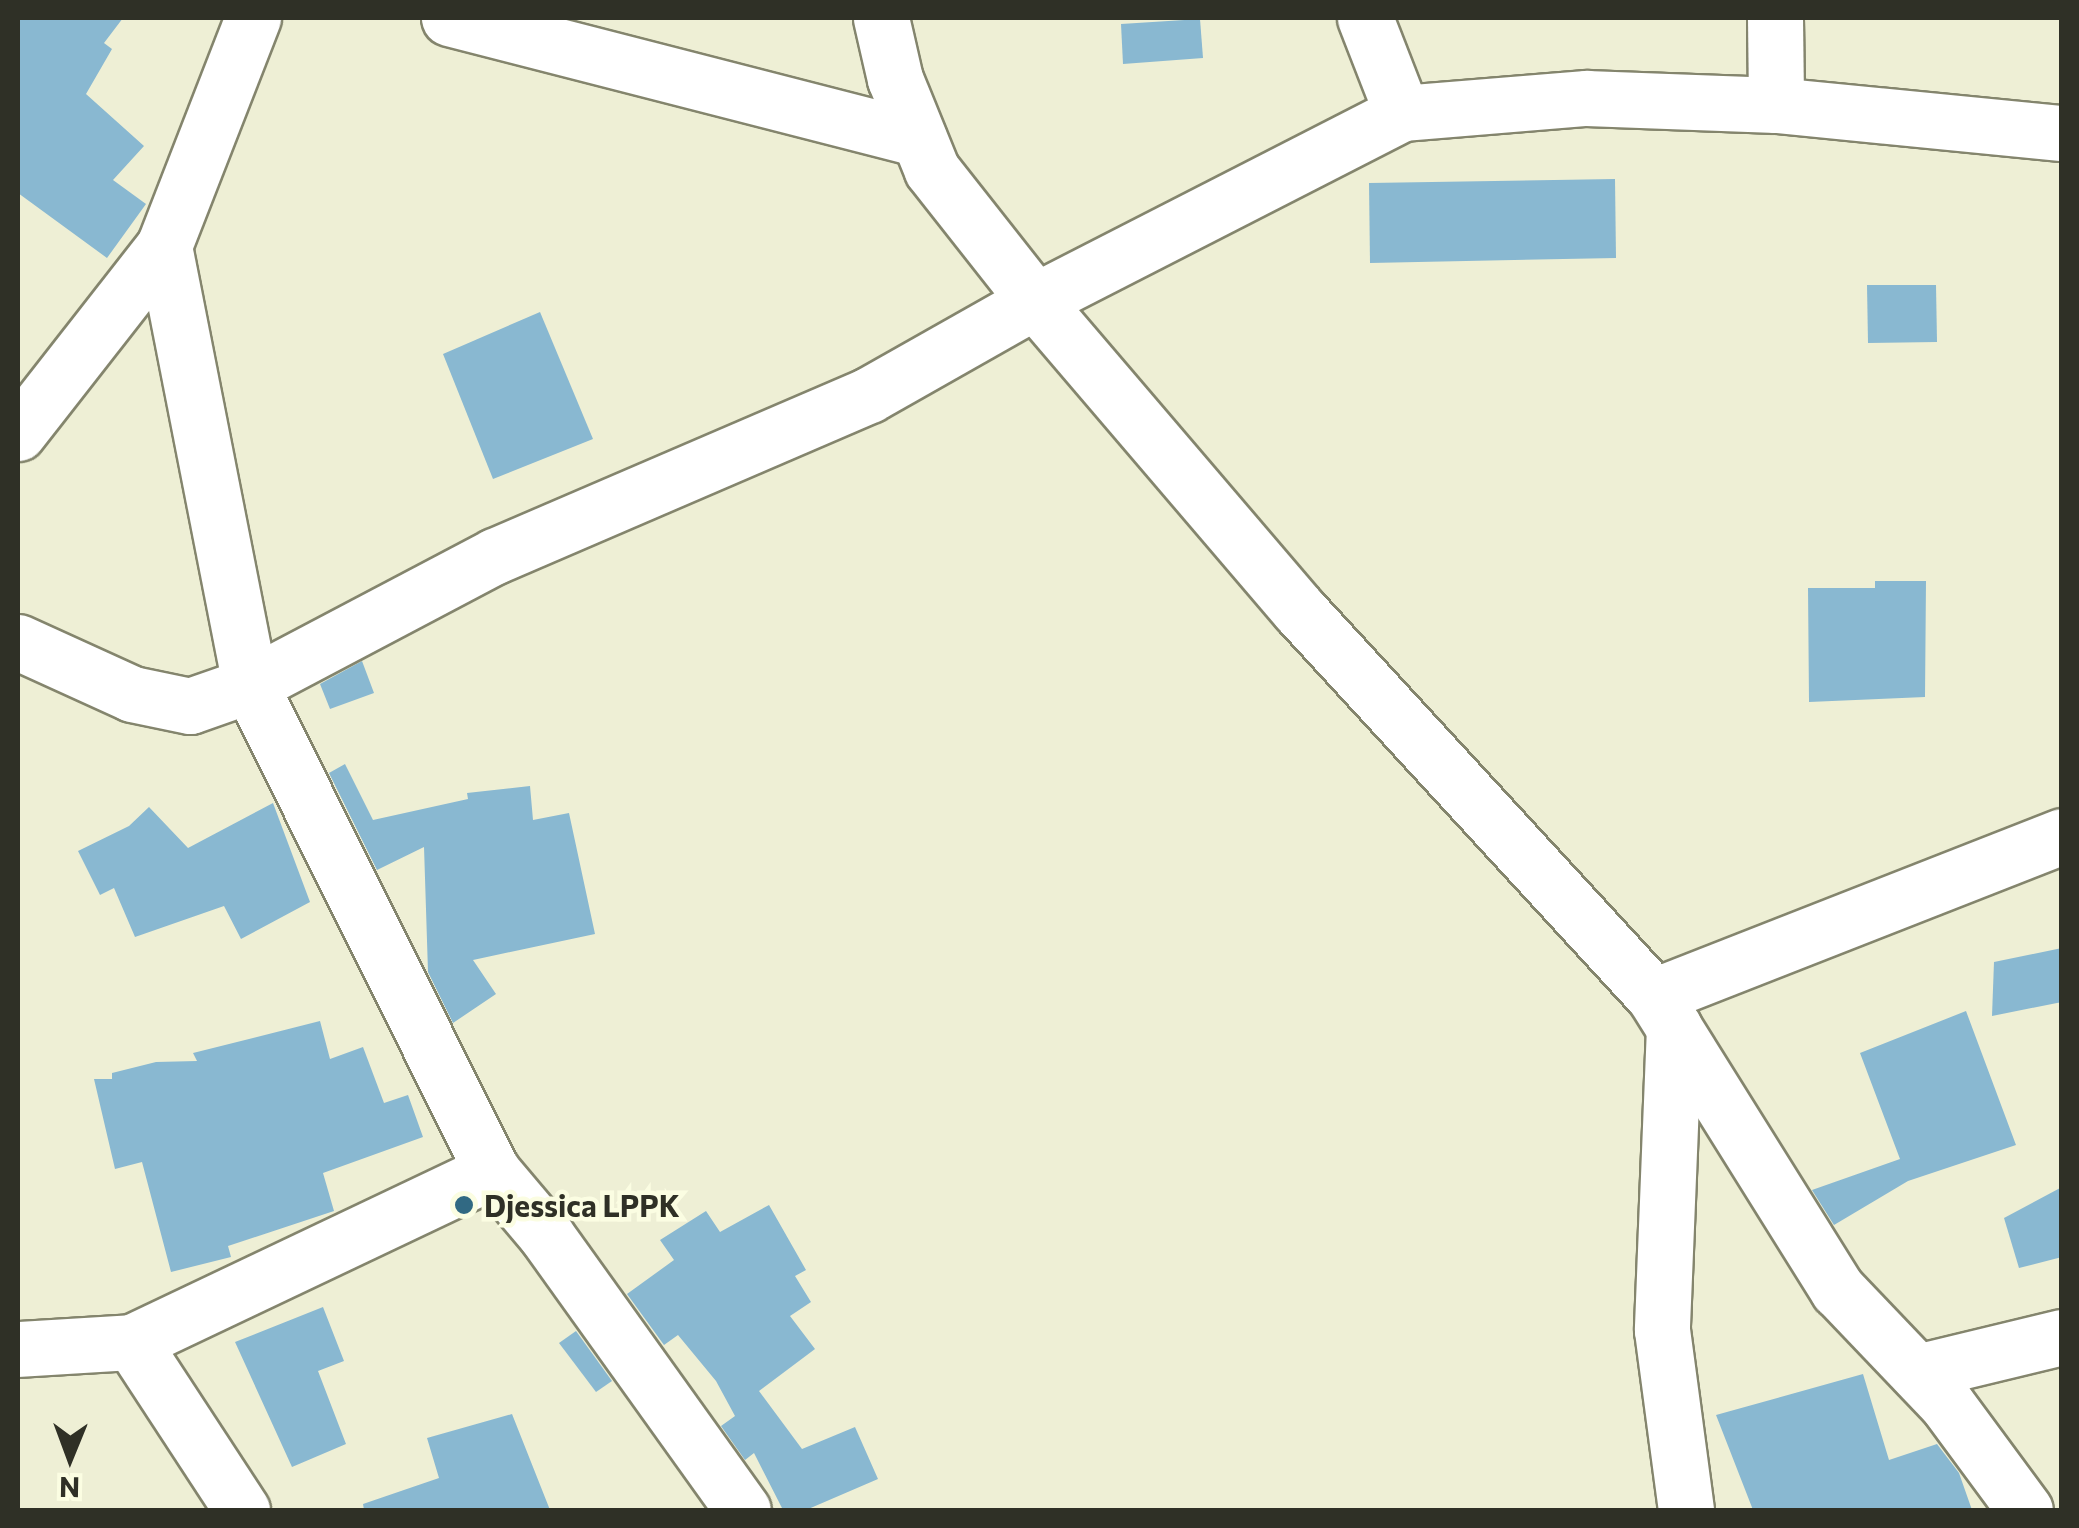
<!DOCTYPE html>
<html>
<head>
<meta charset="utf-8">
<style>
  body { margin:0 }
  #map { position:relative; width:2079px; height:1528px; overflow:hidden; background:#eeefd5; font-family:Commissioner,sans-serif }
  div>[style] { position:absolute }
  .building>* { inset:0; background:#89b8d1 }
  .roads { filter:drop-shadow(2px 0 #84856d) drop-shadow(-2px 0 #84856d) drop-shadow(0 2px #84856d) drop-shadow(0 -2px #84856d) }
  .minor>* { height:55px; margin:-27.5px; padding:0 27.5px; transform-origin:27.5px; border-radius:27.5px; background:#fff }
  .dots>* { width:28px; height:28px; translate:-50% -50%; box-sizing:border-box; border:5px solid #fbfde2; border-radius:50% }
  span { translate:-50% -50%; white-space:nowrap; text-align:center; line-height:1.15; -webkit-text-stroke:9px #fbfde2; paint-order:stroke }
  .poi-label { font-size:30px; color:#2f3026; font-weight:700 }
  .left { translate:0 -50%; text-align:left }
  .frame { position:absolute; inset:0; border:20px solid #2f3026; pointer-events:none }
  .north { position:absolute; left:20px; top:1408px; width:100px; height:100px; -webkit-text-stroke:8px #fbfde2; paint-order:stroke; rotate:181deg; font-size:28px; font-weight:700; line-height:40px; text-align:center; color:#2f3026 }
  .north::after { content:''; display:block; margin:auto; width:35px; height:45px; background:#2f3026; clip-path:polygon(50% 0,100% 100%,50% 72%,0 100%) }
</style>
</head>
<body>
<div id="map">
  <div class="building">
    <i style="clip-path:polygon(18px 18px,123px 18px,104px 43px,112px 49px,86px 94px,144px 146px,113px 180px,146px 204px,107px 258px,18px 193px)"></i>
    <i style="clip-path:polygon(1200px 19px,1203px 58px,1123px 64px,1121px 24px)"></i>
    <i style="clip-path:polygon(1615px 179px,1616px 258px,1370px 263px,1369px 183px)"></i>
    <i style="clip-path:polygon(1867px 285px,1936px 285px,1937px 342px,1868px 343px)"></i>
    <i style="clip-path:polygon(540px 312px,593px 439px,493px 479px,443px 354px)"></i>
    <i style="clip-path:polygon(1875px 581px,1926px 581px,1925px 697px,1809px 702px,1808px 588px,1875px 588px)"></i>
    <i style="clip-path:polygon(362px 661px,374px 693px,330px 709px,320px 684px)"></i>
    <i style="clip-path:polygon(345px 764px,373px 820px,468px 799px,467px 793px,530px 786px,533px 820px,569px 813px,595px 934px,473px 960px,496px 994px,453px 1023px,428px 972px,424px 847px,377px 870px,329px 773px)"></i>
    <i style="clip-path:polygon(273px 803px,310px 902px,241px 939px,224px 906px,135px 937px,114px 888px,100px 895px,78px 851px,129px 826px,149px 807px,188px 848px)"></i>
    <i style="clip-path:polygon(2062px 948px,2062px 1002px,1992px 1016px,1994px 962px)"></i>
    <i style="clip-path:polygon(1966px 1011px,2016px 1145px,1908px 1181px,1834px 1225px,1812px 1190px,1900px 1159px,1860px 1053px)"></i>
    <i style="clip-path:polygon(320px 1021px,330px 1059px,363px 1047px,384px 1103px,408px 1095px,423px 1137px,323px 1173px,334px 1211px,228px 1246px,231px 1257px,171px 1272px,142px 1162px,115px 1169px,94px 1079px,112px 1079px,112px 1073px,156px 1062px,197px 1061px,193px 1053px)"></i>
    <i style="clip-path:polygon(2062px 1187px,2062px 1257px,2019px 1268px,2004px 1218px)"></i>
    <i style="clip-path:polygon(769px 1205px,806px 1270px,795px 1276px,811px 1302px,790px 1316px,815px 1349px,759px 1391px,802px 1449px,855px 1427px,878px 1479px,806px 1510px,783px 1510px,754px 1453px,745px 1460px,721px 1426px,735px 1416px,716px 1381px,678px 1335px,664px 1345px,627px 1294px,674px 1260px,660px 1240px,706px 1211px,720px 1232px)"></i>
    <i style="clip-path:polygon(323px 1307px,344px 1361px,318px 1371px,346px 1444px,292px 1467px,235px 1342px)"></i>
    <i style="clip-path:polygon(576px 1331px,612px 1381px,596px 1392px,559px 1343px)"></i>
    <i style="clip-path:polygon(1863px 1374px,1889px 1460px,1937px 1444px,1959px 1473px,1972px 1510px,1753px 1510px,1716px 1415px)"></i>
    <i style="clip-path:polygon(512px 1414px,550px 1510px,364px 1510px,363px 1504px,439px 1478px,427px 1438px)"></i>
  </div>
  <div class="roads">
    <div class="minor">
      <i style="left:449px;top:18px;width:485px;rotate:14.4deg"></i>
      <i style="left:881px;top:18px;width:63px;rotate:77.1deg"></i>
      <i style="left:895px;top:79px;width:98px;rotate:67.9deg"></i>
      <i style="left:932px;top:170px;width:167px;rotate:51.8deg"></i>
      <i style="left:1035px;top:301px;width:406px;rotate:49.5deg"></i>
      <i style="left:1299px;top:610px;width:524px;rotate:47.4deg"></i>
      <i style="left:1654px;top:996px;width:347px;rotate:58deg"></i>
      <i style="left:1838px;top:1290px;width:156px;rotate:46.3deg"></i>
      <i style="left:1946px;top:1403px;width:133px;rotate:53.6deg"></i>
      <i style="left:1365px;top:18px;width:102px;rotate:68.7deg"></i>
      <i style="left:1775px;top:18px;width:87px;rotate:89.3deg"></i>
      <i style="left:164px;top:246px;width:447px;rotate:78.9deg"></i>
      <i style="left:250px;top:685px;width:543px;rotate:63.53deg"></i>
      <i style="left:492px;top:1171px;width:84px;rotate:49.8deg"></i>
      <i style="left:546px;top:1235px;width:338px;rotate:54.4deg"></i>
      <i style="left:18px;top:433px;width:237px;rotate:-52deg"></i>
      <i style="left:164px;top:246px;width:245px;rotate:-68.7deg"></i>
      <i style="left:18px;top:642px;width:125px;rotate:24.5deg"></i>
      <i style="left:132px;top:694px;width:59px;rotate:11.7deg"></i>
      <i style="left:190px;top:706px;width:64px;rotate:-19.3deg"></i>
      <i style="left:250px;top:685px;width:277px;rotate:-27.8deg"></i>
      <i style="left:495px;top:556px;width:407px;rotate:-23.3deg"></i>
      <i style="left:869px;top:395px;width:191px;rotate:-29.5deg"></i>
      <i style="left:1035px;top:301px;width:412px;rotate:-27.1deg"></i>
      <i style="left:1402px;top:113px;width:185px;rotate:-4.7deg"></i>
      <i style="left:1586px;top:98px;width:190px;rotate:2.1deg"></i>
      <i style="left:1776px;top:105px;width:287px;rotate:5.6deg"></i>
      <i style="left:1654px;top:996px;width:438px;rotate:-21.4deg"></i>
      <i style="left:1674px;top:1027px;width:303px;rotate:92.3deg"></i>
      <i style="left:1662px;top:1330px;width:182px;rotate:82.4deg"></i>
      <i style="left:132px;top:1342px;width:201px;rotate:56.8deg"></i>
      <i style="left:18px;top:1349px;width:114px;rotate:-3.5deg"></i>
      <i style="left:132px;top:1342px;width:399px;rotate:-25.4deg"></i>
      <i style="left:1917px;top:1372px;width:149px;rotate:-13.6deg"></i>
    </div>
  </div>
  <div class="dots">
    <i style="left:464px;top:1205px;background:#316983"></i>
  </div>
  <div class="poi-label">
    <span class="left" style="left:484px;top:1205px">Djessica LPPK</span>
  </div>
  <div class="frame"></div>
  <div class="north">N</div>
</div>
</body>
</html>
